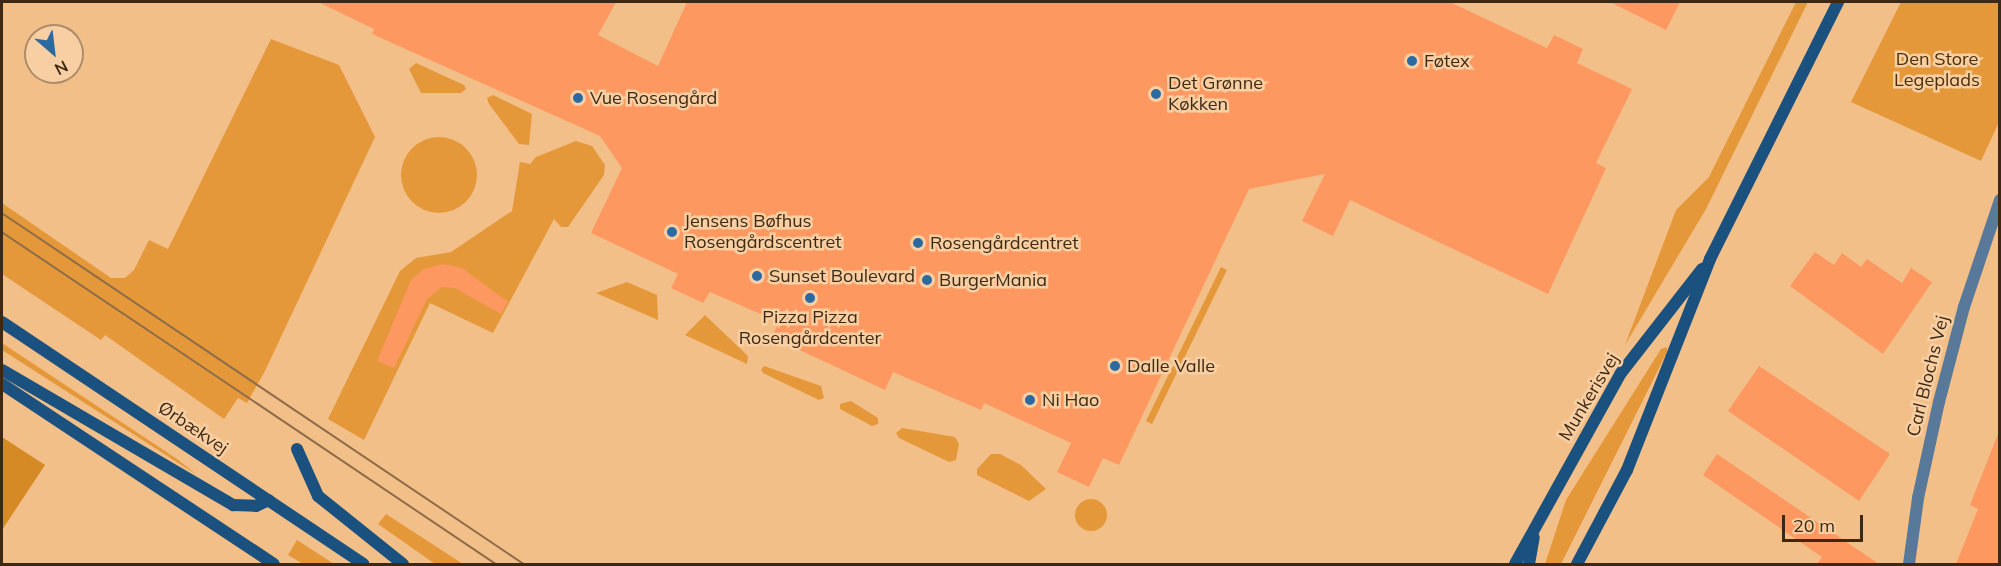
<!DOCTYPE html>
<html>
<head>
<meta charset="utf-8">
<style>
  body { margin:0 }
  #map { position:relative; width:2001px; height:566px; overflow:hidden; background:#f3bf88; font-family:Mulish,sans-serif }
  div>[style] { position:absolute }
  .green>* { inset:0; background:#e4983a }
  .round { border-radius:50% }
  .forest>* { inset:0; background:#d58a25 }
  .building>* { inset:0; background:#fd9861 }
  .minor>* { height:12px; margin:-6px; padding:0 6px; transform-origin:6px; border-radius:6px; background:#58799a }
  .secondary>* { height:12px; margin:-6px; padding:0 6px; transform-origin:6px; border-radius:6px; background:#1a517f }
  .tram>* { height:1.5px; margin:-0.75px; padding:0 0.75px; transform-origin:0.75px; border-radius:0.75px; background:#8e6c47 }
  .dots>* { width:16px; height:16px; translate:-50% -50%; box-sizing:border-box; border:3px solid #f8cfa3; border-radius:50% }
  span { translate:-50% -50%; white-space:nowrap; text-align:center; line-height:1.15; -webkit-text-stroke:5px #f8cfa3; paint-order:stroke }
  .park-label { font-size:18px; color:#4d2e06 }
  .poi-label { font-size:18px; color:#3d2913 }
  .left { translate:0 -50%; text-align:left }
  .street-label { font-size:18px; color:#3d2913 }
  .frame { position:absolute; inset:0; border:3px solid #3d2913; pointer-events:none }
  .north { position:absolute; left:24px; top:24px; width:60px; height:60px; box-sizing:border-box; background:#f8cfa3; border:2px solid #ad8d69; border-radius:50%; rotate:152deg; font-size:16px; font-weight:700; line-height:24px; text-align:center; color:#3d2913 }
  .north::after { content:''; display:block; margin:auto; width:21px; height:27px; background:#2b6aa1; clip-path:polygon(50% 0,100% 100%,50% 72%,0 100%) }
  .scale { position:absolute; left:1782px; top:515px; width:81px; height:27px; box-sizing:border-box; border:3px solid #3d2913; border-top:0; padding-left:8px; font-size:18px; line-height:21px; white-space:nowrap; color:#3d2913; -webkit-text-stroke:4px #f8cfa3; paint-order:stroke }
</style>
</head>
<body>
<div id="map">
  <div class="green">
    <i style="clip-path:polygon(1796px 2px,1808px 2px,1706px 209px,1625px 345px,1676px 210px,1709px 177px)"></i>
    <i style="clip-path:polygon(1901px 2px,1999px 2px,1999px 122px,1981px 161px,1851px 102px)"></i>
    <i style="clip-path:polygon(271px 39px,339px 65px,375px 137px,265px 371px,247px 403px,238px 398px,224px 419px,105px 335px,101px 340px,2px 274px,2px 203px,111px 278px,125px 278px,134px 270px,149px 240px,168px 249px)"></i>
    <i style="clip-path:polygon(416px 63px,464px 85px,466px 89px,461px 93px,421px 93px,409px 69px)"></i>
    <i style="clip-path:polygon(493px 95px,532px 114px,529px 145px,519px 144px,489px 104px,487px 98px)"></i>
    <i class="round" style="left:401px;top:137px;width:76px;height:76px"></i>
    <i style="clip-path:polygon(576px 141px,592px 146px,605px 165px,604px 175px,568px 227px,561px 227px,554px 219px,493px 333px,430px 303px,364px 440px,328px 419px,400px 271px,416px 258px,451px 252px,512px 211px,520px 162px,530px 164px,536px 157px)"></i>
    <i style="clip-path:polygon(1221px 267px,1227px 270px,1152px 424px,1146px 421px)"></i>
    <i style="clip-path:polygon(627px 282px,657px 295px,658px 320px,596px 293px)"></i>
    <i style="clip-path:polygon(705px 315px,748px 356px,747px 364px,685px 335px)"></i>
    <i style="clip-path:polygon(2px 343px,177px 459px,197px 475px,2px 350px)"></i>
    <i style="clip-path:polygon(1667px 347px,1667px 352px,1561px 564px,1545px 564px,1566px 500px,1661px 349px)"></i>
    <i style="clip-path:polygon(764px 366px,821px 386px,824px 398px,819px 400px,763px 373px,761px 370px)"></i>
    <i style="clip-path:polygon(851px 401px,878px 418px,878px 424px,872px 426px,840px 409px,840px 404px)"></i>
    <i style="clip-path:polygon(902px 428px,955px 437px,959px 444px,956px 460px,949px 462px,899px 438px,896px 433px)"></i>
    <i style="clip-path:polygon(991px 454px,1000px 454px,1021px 465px,1046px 489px,1029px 501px,977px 475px,977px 469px)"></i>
    <i class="round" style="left:1075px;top:499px;width:32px;height:32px"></i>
    <i style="clip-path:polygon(386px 514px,463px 564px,435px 564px,378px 524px)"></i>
    <i style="clip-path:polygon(297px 540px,334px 564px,303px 564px,288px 555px)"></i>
  </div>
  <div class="forest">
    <i style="clip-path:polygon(2px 437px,45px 465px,2px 530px)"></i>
  </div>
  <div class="building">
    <i style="clip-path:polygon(318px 2px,616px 2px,598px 35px,658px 66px,687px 2px,1450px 2px,1547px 48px,1554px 35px,1583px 49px,1577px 63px,1632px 89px,1596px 163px,1606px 168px,1548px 294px,1350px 200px,1333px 236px,1302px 221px,1325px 174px,1249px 189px,1119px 465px,1103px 458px,1089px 487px,1057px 472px,1071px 443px,984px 403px,981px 410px,893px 372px,885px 390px,772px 337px,779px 322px,710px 292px,703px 303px,671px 288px,678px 274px,591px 233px,622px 168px,600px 136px,372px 34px,374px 29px)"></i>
    <i style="clip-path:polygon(1610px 2px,1680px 2px,1666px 30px)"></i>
    <i style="clip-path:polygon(1815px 252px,1834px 265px,1842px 253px,1861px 267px,1867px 259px,1902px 283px,1911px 268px,1932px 282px,1883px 354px,1790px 286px)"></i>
    <i style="clip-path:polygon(443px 264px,462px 268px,508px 302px,501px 314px,455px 288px,442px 287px,427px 299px,394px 368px,377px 361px,411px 280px,424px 269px)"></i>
    <i style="clip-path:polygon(1759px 366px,1890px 454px,1859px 501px,1728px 411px)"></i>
    <i style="clip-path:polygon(1998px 434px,2000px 564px,1956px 564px,1978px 509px,1970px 505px)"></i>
    <i style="clip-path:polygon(1717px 454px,1879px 564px,1817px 564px,1822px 557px,1703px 475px)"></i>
  </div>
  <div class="minor">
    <i style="left:1909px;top:564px;width:67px;rotate:-82.2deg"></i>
    <i style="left:1918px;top:498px;width:98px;rotate:-77.7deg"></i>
    <i style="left:1939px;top:402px;width:98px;rotate:-75.3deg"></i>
    <i style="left:1964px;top:307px;width:113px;rotate:-71.4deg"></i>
  </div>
  <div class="secondary">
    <i style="left:2px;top:322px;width:435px;rotate:33.8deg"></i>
    <i style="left:2px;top:370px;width:268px;rotate:30.3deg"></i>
    <i style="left:233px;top:505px;width:23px;rotate:2deg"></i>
    <i style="left:256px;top:506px;width:14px;rotate:-25deg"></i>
    <i style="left:2px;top:384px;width:326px;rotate:33.5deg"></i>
    <i style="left:297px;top:449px;width:51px;rotate:65.9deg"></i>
    <i style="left:318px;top:496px;width:109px;rotate:38.7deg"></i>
    <i style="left:1515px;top:564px;width:218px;rotate:-61deg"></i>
    <i style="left:1621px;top:373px;width:132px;rotate:-52.1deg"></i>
    <i style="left:1529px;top:564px;width:27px;rotate:-80deg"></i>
    <i style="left:1577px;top:564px;width:106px;rotate:-62deg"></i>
    <i style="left:1627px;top:470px;width:227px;rotate:-68.5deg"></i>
    <i style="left:1710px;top:259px;width:287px;rotate:-63.5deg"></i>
  </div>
  <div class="tram">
    <i style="left:2px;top:213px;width:629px;rotate:33.92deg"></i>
    <i style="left:2px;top:232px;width:595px;rotate:33.9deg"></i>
  </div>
  <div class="dots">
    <i style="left:1412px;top:61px;background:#2b6aa1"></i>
    <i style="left:1156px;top:94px;background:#2b6aa1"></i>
    <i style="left:578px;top:98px;background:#2b6aa1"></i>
    <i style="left:672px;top:232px;background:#2b6aa1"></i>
    <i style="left:918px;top:243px;background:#2b6aa1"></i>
    <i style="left:757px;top:276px;background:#2b6aa1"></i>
    <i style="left:927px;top:280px;background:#2b6aa1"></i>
    <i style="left:810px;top:298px;background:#2b6aa1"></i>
    <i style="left:1115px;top:366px;background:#2b6aa1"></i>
    <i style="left:1030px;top:400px;background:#2b6aa1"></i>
  </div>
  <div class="park-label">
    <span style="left:1937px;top:70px">Den Store<br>Legeplads</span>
  </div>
  <div class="poi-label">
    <span class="left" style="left:1424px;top:61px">Føtex</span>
    <span class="left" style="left:1168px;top:94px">Det Grønne<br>Køkken</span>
    <span class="left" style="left:590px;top:98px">Vue Rosengård</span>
    <span class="left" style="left:684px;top:232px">Jensens Bøfhus<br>Rosengårdscentret</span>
    <span class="left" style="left:930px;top:243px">Rosengårdcentret</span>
    <span class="left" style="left:769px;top:276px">Sunset Boulevard</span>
    <span class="left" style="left:939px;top:280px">BurgerMania</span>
    <span style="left:810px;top:328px">Pizza Pizza<br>Rosengårdcenter</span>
    <span class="left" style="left:1127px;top:366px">Dalle Valle</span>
    <span class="left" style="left:1042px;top:400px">Ni Hao</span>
  </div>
  <div class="street-label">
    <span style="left:1928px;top:376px;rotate:-76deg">Carl Blochs Vej</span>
    <span style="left:1589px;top:397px;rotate:-59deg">Munkerisvej</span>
    <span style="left:193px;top:428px;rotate:34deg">Ørbækvej</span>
  </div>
  <div class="frame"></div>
  <div class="north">N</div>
  <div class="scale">20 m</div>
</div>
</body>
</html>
